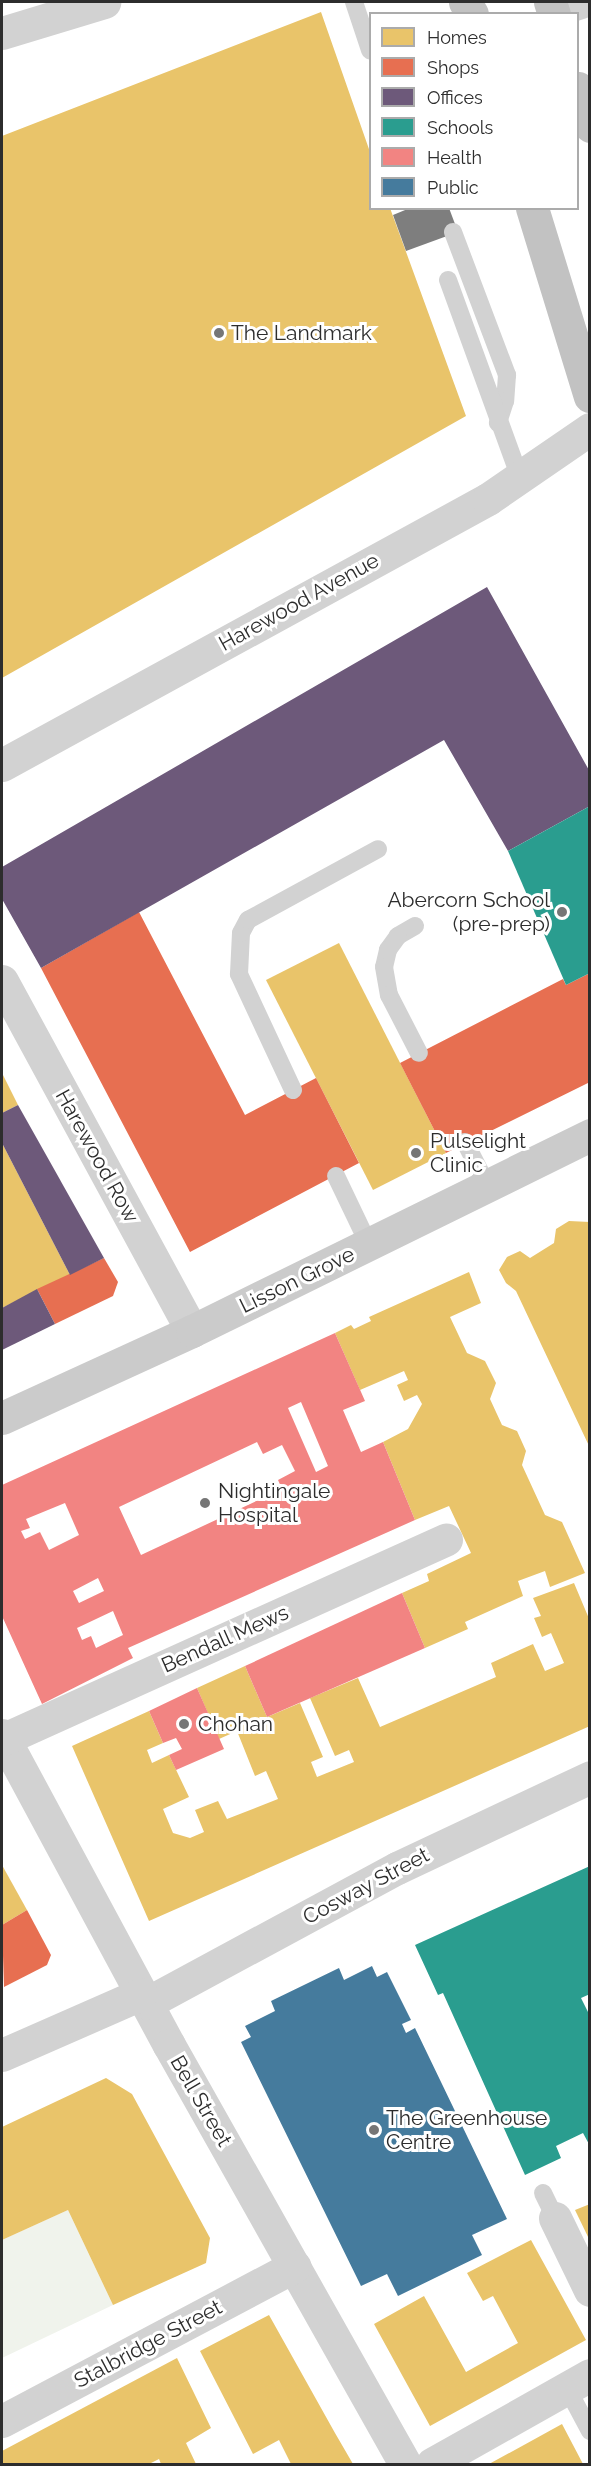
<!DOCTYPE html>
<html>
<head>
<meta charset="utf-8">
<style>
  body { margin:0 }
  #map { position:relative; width:591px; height:2466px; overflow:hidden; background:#fff; font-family:Raleway,sans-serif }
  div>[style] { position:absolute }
  .green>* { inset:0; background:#f0f3ec }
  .homes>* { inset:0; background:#e9c46a }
  .shops>* { inset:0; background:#e76f51 }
  .offices>* { inset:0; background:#6d597a }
  .schools>* { inset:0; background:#2a9d8f }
  .health>* { inset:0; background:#f28482 }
  .public>* { inset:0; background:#457b9d }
  .building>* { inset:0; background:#7e7e7e }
  .service>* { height:18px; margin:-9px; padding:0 9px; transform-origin:9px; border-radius:9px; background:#d2d2d2 }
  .minor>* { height:33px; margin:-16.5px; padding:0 16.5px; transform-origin:16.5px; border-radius:16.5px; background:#d2d2d2 }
  .secondary>* { height:33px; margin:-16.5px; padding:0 16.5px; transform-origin:16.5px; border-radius:16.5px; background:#cbcbcb }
  .trunk>* { height:33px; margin:-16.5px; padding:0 16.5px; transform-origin:16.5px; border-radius:16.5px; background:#c2c2c2 }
  .dots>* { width:16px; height:16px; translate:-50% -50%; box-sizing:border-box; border:3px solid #fff; border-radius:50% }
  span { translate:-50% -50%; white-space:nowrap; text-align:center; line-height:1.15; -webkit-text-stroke:6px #fff; paint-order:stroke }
  .poi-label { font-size:21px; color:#2d2d2d }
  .left { translate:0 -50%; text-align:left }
  .right { translate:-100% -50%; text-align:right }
  .street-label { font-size:21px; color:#2d2d2d }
  .frame { position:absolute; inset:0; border:3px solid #2d2d2d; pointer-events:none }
  .legend { position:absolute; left:369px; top:12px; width:210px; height:198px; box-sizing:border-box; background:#fff; border:2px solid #ababab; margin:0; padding:8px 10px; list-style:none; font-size:18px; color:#2d2d2d }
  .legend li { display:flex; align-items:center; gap:12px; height:30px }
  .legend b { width:30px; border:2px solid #ababab }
</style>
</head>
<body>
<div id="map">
  <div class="green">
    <i style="clip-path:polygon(68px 2210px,113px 2305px,2px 2358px,2px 2240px)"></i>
  </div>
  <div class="homes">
    <i style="clip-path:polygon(321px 12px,370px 152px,370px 208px,390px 208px,466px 416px,2px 678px,2px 136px)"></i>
    <i style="clip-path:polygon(339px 943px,446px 1153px,373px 1190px,266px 980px)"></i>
    <i style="clip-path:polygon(2px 1073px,18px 1105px,2px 1113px)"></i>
    <i style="clip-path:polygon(2px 1143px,70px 1275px,2px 1308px)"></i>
    <i style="clip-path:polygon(569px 1221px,590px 1222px,590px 1448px,516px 1291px,506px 1283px,499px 1270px,507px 1257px,520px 1251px,530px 1258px,554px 1243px,556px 1229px)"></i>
    <i style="clip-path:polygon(469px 1272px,481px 1303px,450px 1317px,467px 1353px,485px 1361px,496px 1383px,490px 1399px,502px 1425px,517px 1431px,526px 1451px,522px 1465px,545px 1515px,562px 1522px,585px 1573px,550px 1587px,545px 1571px,518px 1581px,523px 1596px,465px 1622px,468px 1629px,425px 1648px,402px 1593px,429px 1581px,427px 1574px,471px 1553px,449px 1506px,415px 1520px,383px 1442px,408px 1429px,422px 1404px,417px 1395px,404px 1401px,397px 1385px,408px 1380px,404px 1371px,360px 1390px,335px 1333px,351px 1325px,354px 1329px,371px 1321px,369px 1317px)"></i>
    <i style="clip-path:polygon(574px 1583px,590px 1621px,590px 1726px,149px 1921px,72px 1746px,149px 1711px,163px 1743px,147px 1750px,152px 1763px,169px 1755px,189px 1797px,163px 1809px,173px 1833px,190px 1838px,204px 1832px,195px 1810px,218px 1801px,227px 1819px,278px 1799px,266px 1771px,255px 1776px,237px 1731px,219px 1739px,197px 1688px,245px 1666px,267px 1717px,300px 1703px,323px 1757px,311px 1762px,317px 1777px,354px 1762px,349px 1750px,335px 1756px,310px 1698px,358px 1678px,380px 1727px,496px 1677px,491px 1663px,533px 1644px,545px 1671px,564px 1663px,551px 1633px,542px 1637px,534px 1618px,541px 1616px,533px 1598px)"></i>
    <i style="clip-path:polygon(2px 1865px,27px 1910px,2px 1925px)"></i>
    <i style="clip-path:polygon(106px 2078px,132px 2094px,210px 2238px,206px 2263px,113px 2305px,68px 2210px,2px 2240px,2px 2127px)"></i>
    <i style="clip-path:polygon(590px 2204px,590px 2241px,575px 2210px)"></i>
    <i style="clip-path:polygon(531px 2240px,586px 2340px,430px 2426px,374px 2324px,424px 2296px,466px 2372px,518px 2343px,493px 2296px,483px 2301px,467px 2273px)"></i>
    <i style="clip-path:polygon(269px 2315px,335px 2433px,353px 2464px,291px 2464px,279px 2440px,253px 2454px,200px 2351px)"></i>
    <i style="clip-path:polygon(177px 2358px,211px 2428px,186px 2443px,196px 2464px,161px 2464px,159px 2459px,149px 2464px,2px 2464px,2px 2451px)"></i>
    <i style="clip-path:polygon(562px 2424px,583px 2464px,489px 2464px,533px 2440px)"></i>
  </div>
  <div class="shops">
    <i style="clip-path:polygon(139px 912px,245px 1115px,316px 1078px,359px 1163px,190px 1252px,41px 968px)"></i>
    <i style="clip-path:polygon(590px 973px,590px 1082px,446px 1153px,400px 1063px,563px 979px,566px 985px)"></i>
    <i style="clip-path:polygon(104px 1258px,118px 1282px,113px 1296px,55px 1324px,37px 1289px)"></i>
    <i style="clip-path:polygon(27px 1910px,51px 1955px,47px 1965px,4px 1987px,2px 1925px)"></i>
  </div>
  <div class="offices">
    <i style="clip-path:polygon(487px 587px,590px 772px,590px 806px,508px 851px,444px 740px,41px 968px,2px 899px,2px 867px)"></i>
    <i style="clip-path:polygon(18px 1105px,104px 1258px,70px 1275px,2px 1143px,2px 1113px)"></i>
    <i style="clip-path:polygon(37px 1289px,55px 1324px,2px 1350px,2px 1308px)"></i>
  </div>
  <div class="schools">
    <i style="clip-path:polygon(590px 806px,590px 973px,566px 985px,508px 851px)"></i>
    <i style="clip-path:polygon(590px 1866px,590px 1994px,581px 1998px,590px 2016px,590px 2146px,583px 2133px,556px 2146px,561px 2158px,525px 2175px,443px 1993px,438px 1995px,415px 1945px)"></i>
  </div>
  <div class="health">
    <i style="clip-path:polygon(evenodd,335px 1333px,365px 1401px,343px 1410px,361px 1452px,383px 1442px,415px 1520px,128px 1648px,133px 1658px,42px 1704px,2px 1616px,2px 1485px,335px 1333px,301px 1402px,328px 1466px,316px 1472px,288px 1408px,301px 1402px,335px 1333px,257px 1442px,263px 1454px,282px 1445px,295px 1471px,278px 1480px,282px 1489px,141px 1555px,119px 1507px,257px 1442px,335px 1333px,65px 1503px,79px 1535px,49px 1550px,40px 1532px,25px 1539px,21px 1531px,30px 1528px,26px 1519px,65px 1503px,335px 1333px,98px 1578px,104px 1591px,79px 1603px,73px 1591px,98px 1578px,335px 1333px,113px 1611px,123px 1635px,96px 1648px,91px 1636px,82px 1640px,77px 1628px,113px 1611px)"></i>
    <i style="clip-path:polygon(402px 1593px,425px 1648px,267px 1717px,245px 1666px)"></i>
    <i style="clip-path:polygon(197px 1688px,224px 1749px,176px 1770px,169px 1755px,182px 1749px,176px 1738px,163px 1743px,149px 1711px)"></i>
  </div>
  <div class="public">
    <i style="clip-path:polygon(372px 1966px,377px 1977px,387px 1972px,411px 2020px,402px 2024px,406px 2033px,415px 2028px,507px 2219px,472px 2235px,482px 2255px,398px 2296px,387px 2274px,361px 2286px,241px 2042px,251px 2037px,245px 2026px,275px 2011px,271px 2001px,339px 1968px,344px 1980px)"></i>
  </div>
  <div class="building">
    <i style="clip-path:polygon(410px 208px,449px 208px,458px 232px,406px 251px,393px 215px)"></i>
  </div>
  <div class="service">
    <i style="left:354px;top:2px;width:51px;rotate:71.6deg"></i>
    <i style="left:453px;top:232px;width:153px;rotate:69.3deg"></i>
    <i style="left:507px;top:375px;width:26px;rotate:94deg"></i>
    <i style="left:505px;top:401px;width:23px;rotate:108deg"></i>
    <i style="left:448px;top:280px;width:208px;rotate:70deg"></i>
    <i style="left:415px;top:926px;width:20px;rotate:150deg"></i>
    <i style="left:398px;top:936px;width:17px;rotate:126deg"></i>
    <i style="left:388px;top:950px;width:17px;rotate:103deg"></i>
    <i style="left:384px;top:967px;width:28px;rotate:80deg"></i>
    <i style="left:389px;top:995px;width:65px;rotate:62.7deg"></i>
    <i style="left:293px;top:1090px;width:128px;rotate:-115deg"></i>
    <i style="left:239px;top:974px;width:41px;rotate:-87.2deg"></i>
    <i style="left:241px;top:933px;width:15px;rotate:-62deg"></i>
    <i style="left:248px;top:920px;width:148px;rotate:-28.6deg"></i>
    <i style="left:465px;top:1142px;width:48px;rotate:62.9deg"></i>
    <i style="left:336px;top:1176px;width:76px;rotate:64.4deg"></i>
    <i style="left:543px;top:2193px;width:28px;rotate:64deg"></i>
    <i style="left:567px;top:2388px;width:49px;rotate:61.9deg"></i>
  </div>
  <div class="minor">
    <i style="left:553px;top:11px;width:29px;rotate:-18deg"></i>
    <i style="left:2px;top:33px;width:107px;rotate:-16.9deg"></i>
    <i style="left:2px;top:765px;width:554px;rotate:-28.69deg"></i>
    <i style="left:488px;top:499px;width:124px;rotate:-34.5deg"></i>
    <i style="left:2px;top:981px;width:398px;rotate:61.5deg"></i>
    <i style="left:2px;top:1735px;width:352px;rotate:61.7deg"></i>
    <i style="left:169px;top:2045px;width:481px;rotate:60.6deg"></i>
    <i style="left:4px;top:1739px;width:485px;rotate:-24.3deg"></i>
    <i style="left:147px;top:2003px;width:284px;rotate:-28.4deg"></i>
    <i style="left:397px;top:1868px;width:213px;rotate:-25.2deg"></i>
    <i style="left:2px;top:2055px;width:152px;rotate:-23.7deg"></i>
    <i style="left:555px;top:2218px;width:80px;rotate:64.1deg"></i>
    <i style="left:2px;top:2421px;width:331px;rotate:-27.9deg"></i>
    <i style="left:432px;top:2464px;width:181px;rotate:-29.4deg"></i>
  </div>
  <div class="secondary">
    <i style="left:2px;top:1418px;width:209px;rotate:-24.6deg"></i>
    <i style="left:192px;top:1331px;width:444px;rotate:-26.2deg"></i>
  </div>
  <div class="trunk">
    <i style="left:465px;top:2px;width:14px;rotate:60deg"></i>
    <i style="left:550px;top:2px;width:13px;rotate:72deg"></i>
    <i style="left:578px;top:88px;width:40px;rotate:72deg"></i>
    <i style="left:532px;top:208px;width:197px;rotate:72.9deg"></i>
  </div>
  <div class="dots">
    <i style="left:219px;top:333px;background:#767676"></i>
    <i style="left:562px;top:912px;background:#767676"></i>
    <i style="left:416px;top:1153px;background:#767676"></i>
    <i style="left:205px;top:1503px;background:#767676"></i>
    <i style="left:184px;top:1724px;background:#767676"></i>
    <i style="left:374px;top:2130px;background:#767676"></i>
  </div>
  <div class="poi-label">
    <span class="left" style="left:231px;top:333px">The Landmark</span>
    <span class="right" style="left:550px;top:912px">Abercorn School<br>(pre-prep)</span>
    <span class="left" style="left:430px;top:1153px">Pulselight<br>Clinic</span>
    <span class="left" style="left:218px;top:1503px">Nightingale<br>Hospital</span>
    <span class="left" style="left:198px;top:1724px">Chohan</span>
    <span class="left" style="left:386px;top:2130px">The Greenhouse<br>Centre</span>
  </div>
  <div class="street-label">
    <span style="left:299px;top:602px;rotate:-29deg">Harewood Avenue</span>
    <span style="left:97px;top:1156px;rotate:61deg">Harewood Row</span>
    <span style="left:297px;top:1280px;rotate:-26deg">Lisson Grove</span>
    <span style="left:225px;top:1639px;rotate:-24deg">Bendall Mews</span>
    <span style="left:366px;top:1886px;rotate:-28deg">Cosway Street</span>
    <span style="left:201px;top:2101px;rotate:60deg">Bell Street</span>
    <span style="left:148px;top:2344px;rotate:-28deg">Stalbridge Street</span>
  </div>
  <div class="frame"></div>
  <ul class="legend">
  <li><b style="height:16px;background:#e9c46a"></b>Homes</li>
  <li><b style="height:16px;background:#e76f51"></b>Shops</li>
  <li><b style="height:16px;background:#6d597a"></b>Offices</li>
  <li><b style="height:16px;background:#2a9d8f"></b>Schools</li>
  <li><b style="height:16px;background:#f28482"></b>Health</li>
  <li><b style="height:16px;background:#457b9d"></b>Public</li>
  </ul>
</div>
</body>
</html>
